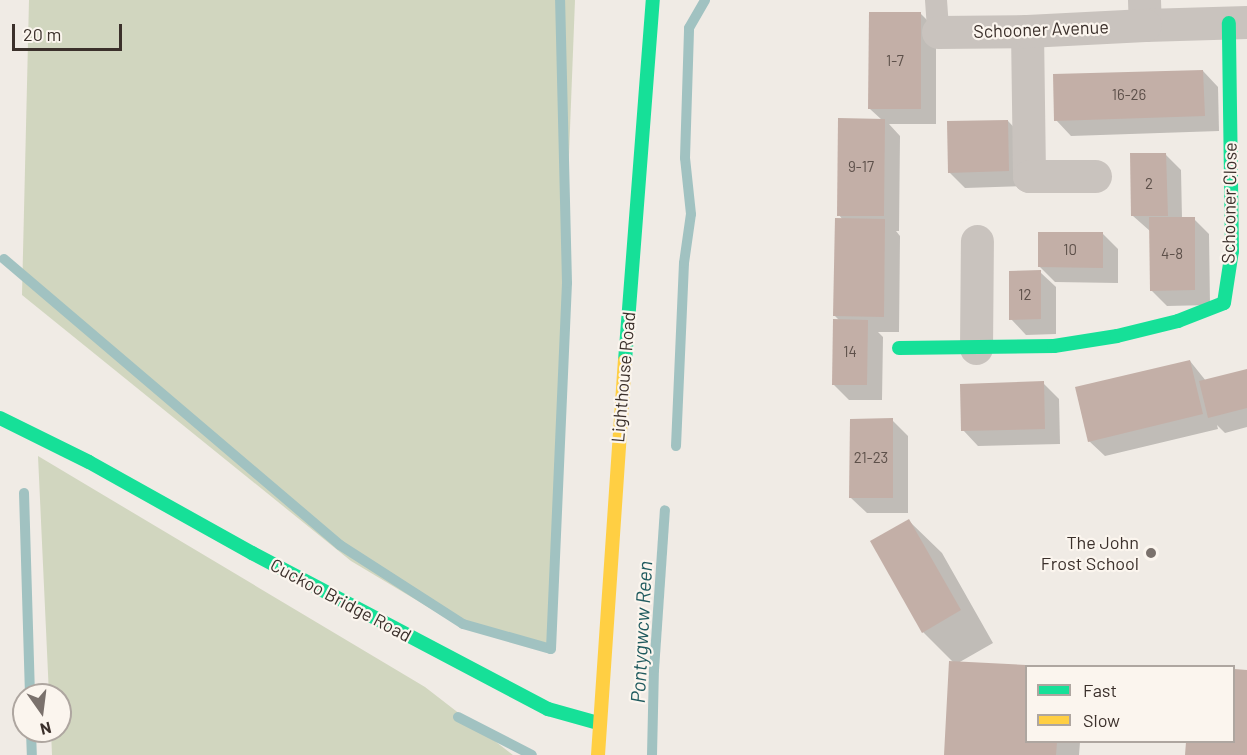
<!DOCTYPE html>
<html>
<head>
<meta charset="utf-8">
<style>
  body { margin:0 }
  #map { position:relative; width:1247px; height:755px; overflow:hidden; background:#f0ebe5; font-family:Barlow,sans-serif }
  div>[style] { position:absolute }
  .green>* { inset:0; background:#d1d6bf }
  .shadow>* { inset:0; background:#0003 }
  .stream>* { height:10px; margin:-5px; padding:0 5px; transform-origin:5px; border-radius:5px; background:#a1c2c1 }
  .building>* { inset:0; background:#c3afa7 }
  .lane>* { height:22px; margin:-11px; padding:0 11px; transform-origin:11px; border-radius:11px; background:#c9c3be }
  .street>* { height:33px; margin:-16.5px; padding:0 16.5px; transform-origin:16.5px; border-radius:16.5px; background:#c9c3be }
  .fast>* { height:14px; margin:-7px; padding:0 7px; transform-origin:7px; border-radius:7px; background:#16e098 }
  .slow>* { height:14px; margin:-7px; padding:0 7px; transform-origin:7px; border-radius:7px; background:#ffcf43 }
  .dots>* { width:16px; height:16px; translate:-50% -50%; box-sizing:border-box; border:3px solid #fbf5ee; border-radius:50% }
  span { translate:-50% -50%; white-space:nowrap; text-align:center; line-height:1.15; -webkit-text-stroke:4.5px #fbf5ee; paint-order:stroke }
  .number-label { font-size:15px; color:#5d504a }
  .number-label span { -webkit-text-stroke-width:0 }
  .street-label { font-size:18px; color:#3b302b }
  .poi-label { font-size:18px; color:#3b302b }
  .right { translate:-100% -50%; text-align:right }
  .water-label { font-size:20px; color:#1f5a5e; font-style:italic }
  .legend { position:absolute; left:1025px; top:665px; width:210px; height:78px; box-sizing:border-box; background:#fbf5ee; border:2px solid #aea6a0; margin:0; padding:8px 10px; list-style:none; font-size:18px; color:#3b302b }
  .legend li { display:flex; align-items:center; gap:12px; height:30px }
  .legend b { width:30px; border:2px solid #aea6a0 }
  .north { position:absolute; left:12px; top:683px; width:60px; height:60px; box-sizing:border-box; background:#fbf5ee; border:2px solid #aea6a0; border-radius:50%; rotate:166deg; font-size:16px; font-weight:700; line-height:24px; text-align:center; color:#3b302b }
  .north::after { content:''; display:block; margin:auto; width:21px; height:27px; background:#7a716c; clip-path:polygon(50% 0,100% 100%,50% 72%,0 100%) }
  .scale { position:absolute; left:12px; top:24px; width:110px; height:27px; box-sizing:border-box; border:3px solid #3b302b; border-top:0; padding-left:8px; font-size:18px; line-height:21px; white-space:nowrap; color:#3b302b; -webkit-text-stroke:4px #fbf5ee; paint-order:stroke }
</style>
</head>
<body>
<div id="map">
  <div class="green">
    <i style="clip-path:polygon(29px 0,575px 0,550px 645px,448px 619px,351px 561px,22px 295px)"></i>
    <i style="clip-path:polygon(38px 456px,425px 687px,513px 755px,52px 755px,51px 731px,60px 731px,60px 695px,49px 695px)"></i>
  </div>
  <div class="shadow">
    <i style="clip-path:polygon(920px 13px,936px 29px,936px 124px,889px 124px,900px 136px,899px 231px,896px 231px,900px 236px,899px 332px,878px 332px,883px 337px,882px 400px,849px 400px,833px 384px,840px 321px,835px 316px,843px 220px,839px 215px,882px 120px,870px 109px)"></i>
    <i style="clip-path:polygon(1203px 71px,1218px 87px,1219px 131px,1071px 136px,1056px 120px)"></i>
    <i style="clip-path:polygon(1008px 121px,1023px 137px,1024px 186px,965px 188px,949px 172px)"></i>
    <i style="clip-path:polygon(1166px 155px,1181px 170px,1182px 219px,1194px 219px,1209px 234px,1210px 305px,1167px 306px,1151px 290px,1150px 231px,1133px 216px)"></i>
    <i style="clip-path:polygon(1102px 233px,1118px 249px,1118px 283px,1055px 282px,1040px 267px)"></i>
    <i style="clip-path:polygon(1040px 272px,1056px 287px,1056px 334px,1026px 335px,1011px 319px)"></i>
    <i style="clip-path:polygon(1190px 361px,1206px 381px,1247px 371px,1247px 427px,1225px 433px,1217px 425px,1218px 429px,1105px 456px,1089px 441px)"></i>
    <i style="clip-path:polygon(1043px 383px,1059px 399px,1060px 444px,978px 446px,963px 430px)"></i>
    <i style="clip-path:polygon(892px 420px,908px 436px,908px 513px,867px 513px,851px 498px)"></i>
    <i style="clip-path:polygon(909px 521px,942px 553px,993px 643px,958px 663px,1026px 667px,1026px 742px,1080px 742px,1079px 755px,945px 755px,954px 663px,923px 632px)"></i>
    <i style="clip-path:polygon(1234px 671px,1247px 672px,1247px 755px,1186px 755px,1187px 742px,1234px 742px)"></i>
  </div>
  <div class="stream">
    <i style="left:4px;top:259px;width:441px;rotate:40.4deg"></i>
    <i style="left:340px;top:545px;width:146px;rotate:32.7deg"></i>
    <i style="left:463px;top:624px;width:91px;rotate:15.9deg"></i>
    <i style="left:551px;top:649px;width:366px;rotate:-87.5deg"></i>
    <i style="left:567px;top:283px;width:283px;rotate:-91.4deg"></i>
    <i style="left:676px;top:446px;width:183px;rotate:-87.5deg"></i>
    <i style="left:684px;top:263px;width:49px;rotate:-81.9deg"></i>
    <i style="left:691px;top:214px;width:56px;rotate:-96.1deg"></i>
    <i style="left:685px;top:158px;width:130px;rotate:-88.2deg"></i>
    <i style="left:689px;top:28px;width:32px;rotate:-60deg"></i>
    <i style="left:24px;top:493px;width:202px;rotate:88.3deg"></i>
    <i style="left:458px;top:717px;width:83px;rotate:27.2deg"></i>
    <i style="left:31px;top:731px;width:24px;rotate:88deg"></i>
    <i style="left:652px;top:755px;width:85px;rotate:-88.7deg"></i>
    <i style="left:654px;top:670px;width:160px;rotate:-86.1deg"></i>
  </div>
  <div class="building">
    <i style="clip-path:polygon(869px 12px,921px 12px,921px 109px,868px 109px)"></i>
    <i style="clip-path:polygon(1203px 70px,1205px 116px,1054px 121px,1053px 74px)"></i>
    <i style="clip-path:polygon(838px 118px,885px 119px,884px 216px,837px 216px)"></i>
    <i style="clip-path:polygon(1008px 120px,1009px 171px,948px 173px,947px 121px)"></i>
    <i style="clip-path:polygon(1130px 153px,1166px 153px,1168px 216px,1131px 216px)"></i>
    <i style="clip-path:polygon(1149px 217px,1195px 217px,1195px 290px,1150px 291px)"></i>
    <i style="clip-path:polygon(835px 218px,885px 219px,884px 317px,833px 316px)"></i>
    <i style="clip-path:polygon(1038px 232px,1103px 232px,1103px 268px,1038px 267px)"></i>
    <i style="clip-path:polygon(1041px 270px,1041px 319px,1009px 320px,1009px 271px)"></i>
    <i style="clip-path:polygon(833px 319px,868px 320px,867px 385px,832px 385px)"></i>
    <i style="clip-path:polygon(1190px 360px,1203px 414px,1088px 442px,1075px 387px)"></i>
    <i style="clip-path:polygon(1247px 369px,1247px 408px,1208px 418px,1199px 381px)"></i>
    <i style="clip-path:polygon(1044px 381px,1045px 429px,961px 431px,960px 384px)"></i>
    <i style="clip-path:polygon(893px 418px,893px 498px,849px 498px,850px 419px)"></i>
    <i style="clip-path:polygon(909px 519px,961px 610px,922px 633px,870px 541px)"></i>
    <i style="clip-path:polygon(949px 661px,1026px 665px,1026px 742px,1057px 742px,1056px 755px,944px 755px)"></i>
    <i style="clip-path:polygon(1234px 669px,1247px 670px,1247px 755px,1185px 755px,1186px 742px,1234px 742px)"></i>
  </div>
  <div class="lane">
    <i style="left:936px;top:0;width:32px;rotate:86deg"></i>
  </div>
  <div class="street">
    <i style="left:1144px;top:0;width:25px;rotate:88deg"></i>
    <i style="left:1145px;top:25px;width:102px;rotate:-1.7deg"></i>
    <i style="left:1027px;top:31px;width:145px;rotate:89.2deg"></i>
    <i style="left:1029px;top:176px;width:66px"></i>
    <i style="left:938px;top:32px;width:89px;rotate:-0.6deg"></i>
    <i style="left:1027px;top:31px;width:118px;rotate:-2.9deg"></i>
    <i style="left:976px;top:348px;width:107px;rotate:-89.5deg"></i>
  </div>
  <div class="fast">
    <i style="left:899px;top:348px;width:155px;rotate:-0.7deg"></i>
    <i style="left:1054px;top:346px;width:64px;rotate:-9deg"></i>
    <i style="left:1117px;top:336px;width:63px;rotate:-13.8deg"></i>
    <i style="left:1178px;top:321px;width:49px;rotate:-21.4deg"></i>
    <i style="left:1224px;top:303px;width:53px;rotate:-81.3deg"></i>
    <i style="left:1232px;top:251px;width:228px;rotate:-90.8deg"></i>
    <i style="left:625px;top:361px;width:362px;rotate:-85.6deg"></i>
    <i style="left:0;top:418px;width:99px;rotate:26.3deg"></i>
    <i style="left:89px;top:462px;width:187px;rotate:29.2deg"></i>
    <i style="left:252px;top:553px;width:335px;rotate:27.8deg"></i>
    <i style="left:548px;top:709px;width:52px;rotate:15.6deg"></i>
  </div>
  <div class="slow">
    <i style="left:598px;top:755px;width:395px;rotate:-86.1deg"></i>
  </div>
  <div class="dots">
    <i style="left:1151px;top:553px;background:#7a716c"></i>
  </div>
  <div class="number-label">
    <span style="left:895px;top:61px">1-7</span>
    <span style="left:1129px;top:95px">16-26</span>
    <span style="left:861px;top:167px">9-17</span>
    <span style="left:1149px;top:184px">2</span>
    <span style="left:1070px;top:250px">10</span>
    <span style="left:1172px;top:254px">4-8</span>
    <span style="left:1025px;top:295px">12</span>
    <span style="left:850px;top:352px">14</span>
    <span style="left:871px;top:458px">21-23</span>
  </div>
  <div class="street-label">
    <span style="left:1041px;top:29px;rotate:-2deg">Schooner Avenue</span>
    <span style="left:1229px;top:203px;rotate:-89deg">Schooner Close</span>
    <span style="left:623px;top:377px;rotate:-85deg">Lighthouse Road</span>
    <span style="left:341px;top:600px;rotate:28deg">Cuckoo Bridge Road</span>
  </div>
  <div class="poi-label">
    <span class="right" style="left:1139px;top:553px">The John<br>Frost School</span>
  </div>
  <div class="water-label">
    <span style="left:641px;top:632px;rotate:-87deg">Pontygwcw Reen</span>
  </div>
  <ul class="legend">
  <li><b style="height:8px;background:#16e098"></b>Fast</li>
  <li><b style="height:8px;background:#ffcf43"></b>Slow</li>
  </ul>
  <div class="north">N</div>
  <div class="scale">20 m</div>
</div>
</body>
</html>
